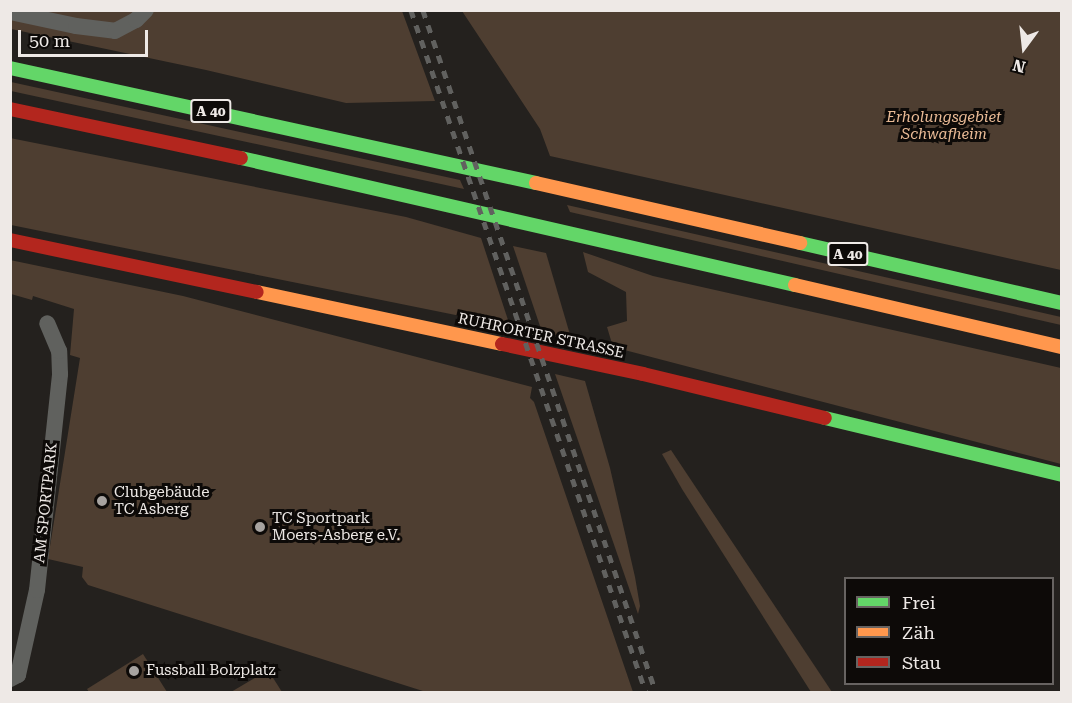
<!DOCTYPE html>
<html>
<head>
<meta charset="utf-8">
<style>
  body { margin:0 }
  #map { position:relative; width:1072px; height:703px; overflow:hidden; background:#24211e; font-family:"Roboto Serif",serif }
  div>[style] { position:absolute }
  .green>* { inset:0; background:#4e3e31 }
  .street>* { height:16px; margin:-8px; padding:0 8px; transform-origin:8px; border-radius:8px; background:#60615e }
  .fast>* { height:14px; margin:-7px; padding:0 7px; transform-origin:7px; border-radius:7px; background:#63d668 }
  .slow>* { height:14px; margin:-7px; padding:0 7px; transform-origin:7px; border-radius:7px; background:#ff974d }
  .jam>* { height:14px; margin:-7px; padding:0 7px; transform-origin:7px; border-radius:7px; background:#b3261e }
  .rail>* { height:4.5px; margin-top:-2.25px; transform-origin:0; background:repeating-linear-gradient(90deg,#61615f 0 8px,transparent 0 16px) }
  .dots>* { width:16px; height:16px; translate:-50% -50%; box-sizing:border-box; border:3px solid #0d0a08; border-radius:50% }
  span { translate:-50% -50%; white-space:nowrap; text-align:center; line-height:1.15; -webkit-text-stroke:6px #0d0a08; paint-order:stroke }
  .shield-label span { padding:2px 4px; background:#0d0a08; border:2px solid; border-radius:4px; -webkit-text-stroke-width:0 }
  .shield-label { font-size:14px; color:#eee9e6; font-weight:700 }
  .park-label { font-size:15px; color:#eabb96; font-style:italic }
  .street-label { font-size:15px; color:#eee9e6 }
  .poi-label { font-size:15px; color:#eee9e6 }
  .left { translate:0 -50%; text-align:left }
  .frame { position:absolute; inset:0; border:12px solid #eee9e6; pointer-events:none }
  .legend { position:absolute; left:844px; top:577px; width:210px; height:108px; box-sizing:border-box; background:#0d0a08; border:2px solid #676361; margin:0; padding:8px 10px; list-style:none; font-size:18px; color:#eee9e6 }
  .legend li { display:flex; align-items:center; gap:12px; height:30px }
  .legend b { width:30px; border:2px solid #676361 }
  .north { position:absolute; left:994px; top:18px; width:60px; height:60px; -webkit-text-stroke:4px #0d0a08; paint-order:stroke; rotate:195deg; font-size:16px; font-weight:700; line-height:24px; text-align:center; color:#eee9e6 }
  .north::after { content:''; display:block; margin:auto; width:21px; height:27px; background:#eee9e6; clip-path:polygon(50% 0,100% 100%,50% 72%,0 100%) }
  .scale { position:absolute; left:18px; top:30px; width:130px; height:27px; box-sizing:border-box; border:3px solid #eee9e6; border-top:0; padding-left:8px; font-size:18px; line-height:21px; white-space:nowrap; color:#eee9e6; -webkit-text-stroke:4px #0d0a08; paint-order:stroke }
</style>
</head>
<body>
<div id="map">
  <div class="green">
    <i style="clip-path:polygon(11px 10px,402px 11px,435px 101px,346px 103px,206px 70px,11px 29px)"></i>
    <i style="clip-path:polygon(462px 11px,1061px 11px,1061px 270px,550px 156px,540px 129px)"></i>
    <i style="clip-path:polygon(11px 82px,460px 180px,464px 189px,11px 91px)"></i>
    <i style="clip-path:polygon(10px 138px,406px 217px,481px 238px,510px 326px,11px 225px)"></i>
    <i style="clip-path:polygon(567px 205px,1061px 317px,1061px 325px,570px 212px)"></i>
    <i style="clip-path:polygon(513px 246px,546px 253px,571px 338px,542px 332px)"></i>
    <i style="clip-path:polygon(583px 252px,653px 276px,1061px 368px,1061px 464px,613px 347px,607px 327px,627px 321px,626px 292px,588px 272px)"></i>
    <i style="clip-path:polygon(10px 260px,183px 296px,532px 387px,530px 398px,534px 402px,633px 692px,426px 692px,88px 585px,82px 577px,83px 567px,48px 559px,80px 358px,70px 355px,74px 309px,33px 296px,32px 300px,11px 294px)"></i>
    <i style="clip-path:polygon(555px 374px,585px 381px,610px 468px,635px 577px,640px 606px,638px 614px)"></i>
    <i style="clip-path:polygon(671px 450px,832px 692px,811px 692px,682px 489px,662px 454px)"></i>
    <i style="clip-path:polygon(143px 654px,167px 692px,89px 692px,87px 689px)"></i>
    <i style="clip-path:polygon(268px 670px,282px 692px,231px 692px)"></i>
  </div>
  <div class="street">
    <i style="left:10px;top:12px;width:67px;rotate:12deg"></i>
    <i style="left:76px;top:26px;width:39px;rotate:7deg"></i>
    <i style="left:115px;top:31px;width:24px;rotate:-28deg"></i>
    <i style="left:136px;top:20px;width:14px;rotate:-45deg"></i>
    <i style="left:10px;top:679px;width:9px;rotate:-27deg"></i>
    <i style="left:18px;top:675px;width:87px;rotate:-77.4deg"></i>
    <i style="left:37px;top:590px;width:217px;rotate:-83.9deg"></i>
    <i style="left:60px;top:374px;width:23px;rotate:-92deg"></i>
    <i style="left:59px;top:351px;width:30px;rotate:-113deg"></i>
  </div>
  <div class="fast">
    <i style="left:10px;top:68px;width:538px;rotate:12.33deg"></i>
    <i style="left:241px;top:158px;width:568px;rotate:12.91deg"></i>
    <i style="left:800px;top:243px;width:269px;rotate:12.9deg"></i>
    <i style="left:825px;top:418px;width:244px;rotate:13.5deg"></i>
  </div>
  <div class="slow">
    <i style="left:536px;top:183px;width:271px;rotate:12.8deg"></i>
    <i style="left:795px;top:285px;width:274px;rotate:13.1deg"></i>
    <i style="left:257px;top:292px;width:250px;rotate:12deg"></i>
  </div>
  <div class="jam">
    <i style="left:10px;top:109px;width:236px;rotate:12deg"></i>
    <i style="left:10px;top:240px;width:252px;rotate:11.9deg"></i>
    <i style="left:502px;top:344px;width:144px;rotate:12deg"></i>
    <i style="left:643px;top:374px;width:187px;rotate:13.6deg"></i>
  </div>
  <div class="rail">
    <i style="left:411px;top:10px;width:721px;rotate:70.99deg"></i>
    <i style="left:423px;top:10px;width:721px;rotate:71.14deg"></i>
  </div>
  <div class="dots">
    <i style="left:102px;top:501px;background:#a7a3a0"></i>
    <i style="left:260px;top:527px;background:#a7a3a0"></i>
    <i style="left:134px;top:671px;background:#a7a3a0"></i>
  </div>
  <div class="shield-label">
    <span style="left:211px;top:111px">A 40</span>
    <span style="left:848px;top:254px">A 40</span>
  </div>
  <div class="park-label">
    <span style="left:944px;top:126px">Erholungsgebiet<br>Schwafheim</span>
  </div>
  <div class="street-label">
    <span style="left:541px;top:336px;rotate:12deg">RUHRORTER STRASSE</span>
    <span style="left:46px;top:503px;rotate:-84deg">AM SPORTPARK</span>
  </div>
  <div class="poi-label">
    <span class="left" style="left:114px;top:501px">Clubgebäude<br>TC Asberg</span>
    <span class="left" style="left:272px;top:527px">TC Sportpark<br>Moers-Asberg e.V.</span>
    <span class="left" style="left:146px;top:671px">Fussball Bolzplatz</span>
  </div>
  <div class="frame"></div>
  <ul class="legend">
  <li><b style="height:8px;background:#63d668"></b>Frei</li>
  <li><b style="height:8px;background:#ff974d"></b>Zäh</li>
  <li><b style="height:8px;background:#b3261e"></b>Stau</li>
  </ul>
  <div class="north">N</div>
  <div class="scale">50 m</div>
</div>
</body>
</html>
